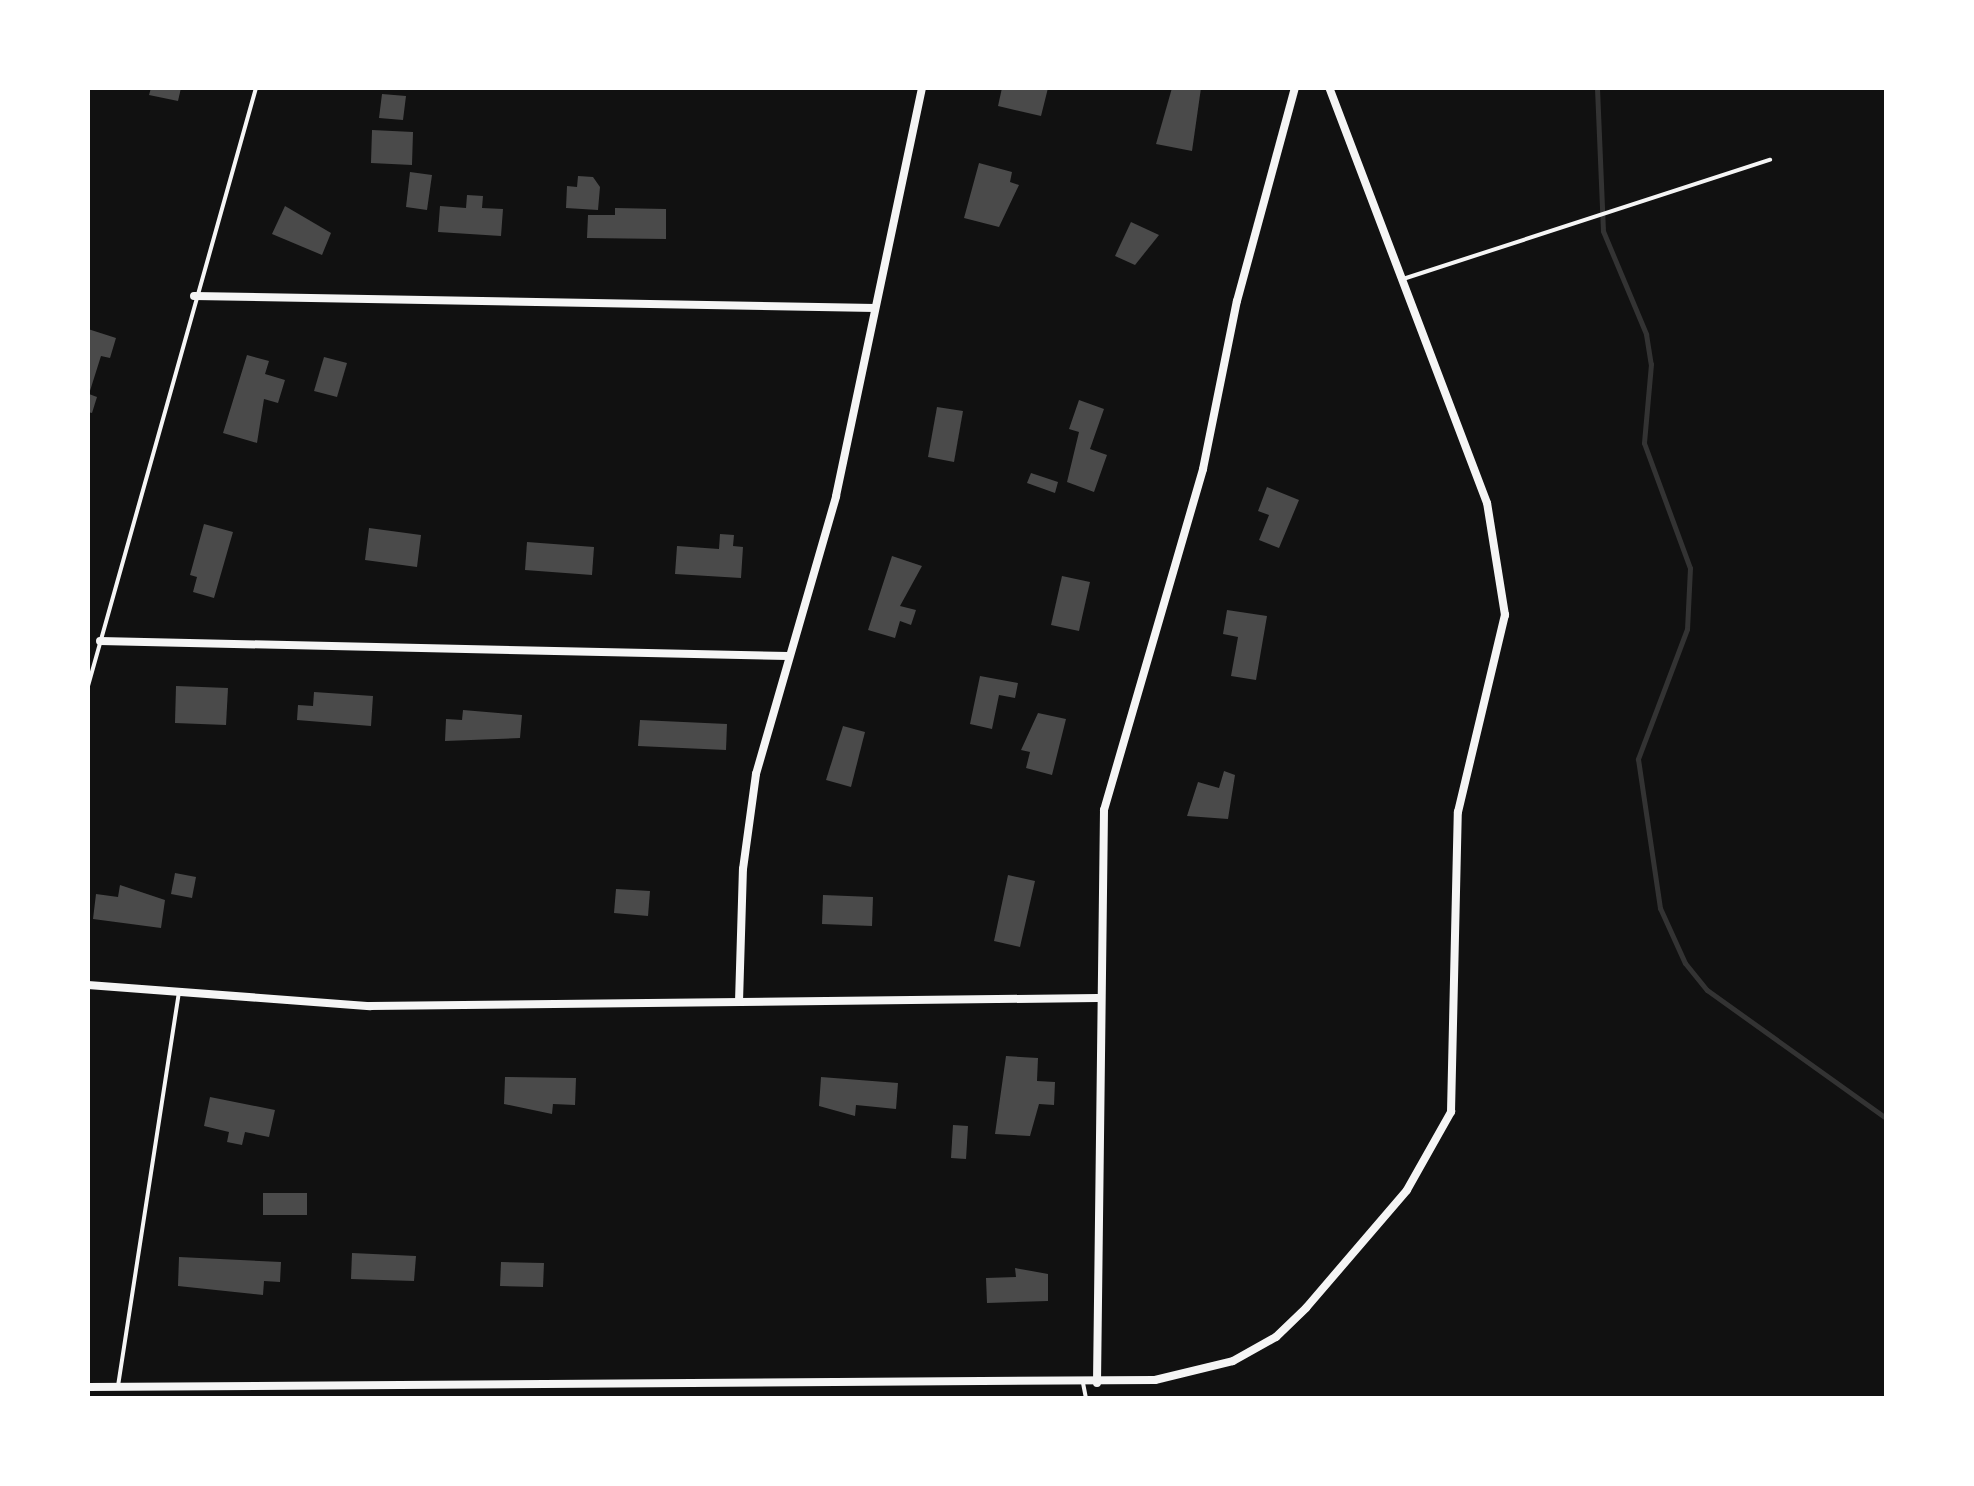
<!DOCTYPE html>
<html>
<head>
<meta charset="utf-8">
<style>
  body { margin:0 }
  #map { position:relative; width:1974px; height:1486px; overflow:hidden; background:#111; font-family:"Space Grotesk",sans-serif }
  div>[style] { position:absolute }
  .stream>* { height:5px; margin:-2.5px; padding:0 2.5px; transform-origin:2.5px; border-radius:2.5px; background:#333 }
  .building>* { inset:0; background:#4a4a4a }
  .service>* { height:4px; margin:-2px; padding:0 2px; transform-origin:2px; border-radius:2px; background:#f5f5f5 }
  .minor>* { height:8px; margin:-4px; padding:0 4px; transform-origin:4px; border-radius:4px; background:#f5f5f5 }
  span { translate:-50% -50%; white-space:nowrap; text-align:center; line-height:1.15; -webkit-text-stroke:6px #fff; paint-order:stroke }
  .frame { position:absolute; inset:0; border:90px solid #fff; pointer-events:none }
</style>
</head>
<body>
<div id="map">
  <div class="stream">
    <i style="left:1597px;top:88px;width:143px;rotate:87.6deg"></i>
    <i style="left:1603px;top:231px;width:112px;rotate:67.3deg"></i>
    <i style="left:1646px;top:334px;width:30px;rotate:81deg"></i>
    <i style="left:1651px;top:364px;width:79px;rotate:95.1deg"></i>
    <i style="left:1644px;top:443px;width:133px;rotate:69.8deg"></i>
    <i style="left:1690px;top:568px;width:61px;rotate:92.8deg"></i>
    <i style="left:1687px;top:629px;width:139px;rotate:110.7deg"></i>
    <i style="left:1638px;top:759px;width:151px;rotate:81.6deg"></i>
    <i style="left:1660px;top:908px;width:60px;rotate:65.6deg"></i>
    <i style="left:1685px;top:963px;width:35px;rotate:51deg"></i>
    <i style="left:1707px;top:990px;width:220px;rotate:35.6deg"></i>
  </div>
  <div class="building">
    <i style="clip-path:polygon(151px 88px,181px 88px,178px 101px,149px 95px)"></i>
    <i style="clip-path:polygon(1002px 88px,1048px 88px,1041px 116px,998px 106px)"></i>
    <i style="clip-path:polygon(1172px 88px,1201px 88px,1192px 151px,1156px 144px)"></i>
    <i style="clip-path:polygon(382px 94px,406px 96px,403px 120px,379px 118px)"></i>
    <i style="clip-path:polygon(372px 130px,413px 132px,412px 165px,371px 163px)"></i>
    <i style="clip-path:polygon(979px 163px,1012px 172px,1010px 182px,1019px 185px,999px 227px,964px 218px)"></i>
    <i style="clip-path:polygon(410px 172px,432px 175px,427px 210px,406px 207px)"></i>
    <i style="clip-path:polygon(578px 176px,593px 177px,600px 187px,598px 210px,566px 208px,567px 186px,577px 187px)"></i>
    <i style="clip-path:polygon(467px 195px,483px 196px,482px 208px,503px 209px,501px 236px,438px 232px,440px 206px,466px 208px)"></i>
    <i style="clip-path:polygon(285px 206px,331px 233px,322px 255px,272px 234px)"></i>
    <i style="clip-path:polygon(615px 208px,666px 209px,666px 239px,587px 238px,588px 215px,615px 215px)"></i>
    <i style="clip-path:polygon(1131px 222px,1159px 235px,1135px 265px,1115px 256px)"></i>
    <i style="clip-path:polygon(88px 329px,116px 338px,110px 358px,101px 356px,89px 394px,97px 397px,92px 413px,88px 412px)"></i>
    <i style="clip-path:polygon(247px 355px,269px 361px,265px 374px,285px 380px,278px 403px,264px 399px,257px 443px,223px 433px)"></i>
    <i style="clip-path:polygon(324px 357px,347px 363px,337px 397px,314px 391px)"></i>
    <i style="clip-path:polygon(1079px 400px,1104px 409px,1090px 449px,1107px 455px,1094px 492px,1067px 482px,1079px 432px,1069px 429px)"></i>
    <i style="clip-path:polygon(937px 407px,963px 411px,954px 462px,928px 457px)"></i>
    <i style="clip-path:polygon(1031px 473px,1058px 482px,1055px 493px,1027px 483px)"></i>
    <i style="clip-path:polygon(1267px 487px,1299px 500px,1279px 548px,1259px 540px,1269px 515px,1258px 511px)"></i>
    <i style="clip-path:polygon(204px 524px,233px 532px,214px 598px,193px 592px,197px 577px,190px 575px)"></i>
    <i style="clip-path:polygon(369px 528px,421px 535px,417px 567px,365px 560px)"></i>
    <i style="clip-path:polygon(720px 534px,734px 535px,733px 546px,743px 547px,741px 578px,675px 574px,677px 546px,719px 549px)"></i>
    <i style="clip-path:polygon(527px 542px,594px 547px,592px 575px,525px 570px)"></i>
    <i style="clip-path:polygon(892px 556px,922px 566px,900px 606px,916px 610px,911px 625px,900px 621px,895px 638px,868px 630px)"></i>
    <i style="clip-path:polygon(1062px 576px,1090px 582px,1079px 631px,1051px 625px)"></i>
    <i style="clip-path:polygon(1227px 610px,1267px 616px,1256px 680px,1231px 676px,1238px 637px,1223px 634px)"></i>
    <i style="clip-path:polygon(980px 676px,1018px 683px,1015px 698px,999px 695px,992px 729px,970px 724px)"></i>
    <i style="clip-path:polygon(176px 686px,228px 688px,226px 725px,175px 723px)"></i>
    <i style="clip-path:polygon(314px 692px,373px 696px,371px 726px,297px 720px,298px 705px,313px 706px)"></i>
    <i style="clip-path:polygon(463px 710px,522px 715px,520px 738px,445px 741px,446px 719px,462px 720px)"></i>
    <i style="clip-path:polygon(1038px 713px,1066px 719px,1052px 775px,1026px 768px,1030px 752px,1021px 750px)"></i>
    <i style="clip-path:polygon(640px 720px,727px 724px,726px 750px,638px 746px)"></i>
    <i style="clip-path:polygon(843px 726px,865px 732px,851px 787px,826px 780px)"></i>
    <i style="clip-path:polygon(1224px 771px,1235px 775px,1228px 819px,1187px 816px,1198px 782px,1219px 788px)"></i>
    <i style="clip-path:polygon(175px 873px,196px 877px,192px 898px,171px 894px)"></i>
    <i style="clip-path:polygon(1008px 875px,1035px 881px,1020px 947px,994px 941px)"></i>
    <i style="clip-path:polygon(120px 885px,165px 900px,161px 928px,93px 919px,96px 894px,118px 897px)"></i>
    <i style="clip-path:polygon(616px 889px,650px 891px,648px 916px,614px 913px)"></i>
    <i style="clip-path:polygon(823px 895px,873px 897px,872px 926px,822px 924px)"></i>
    <i style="clip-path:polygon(1006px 1056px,1038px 1058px,1037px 1081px,1055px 1082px,1054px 1105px,1039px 1104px,1030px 1136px,995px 1134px)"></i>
    <i style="clip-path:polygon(505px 1077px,576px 1078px,575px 1105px,553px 1104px,552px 1114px,504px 1104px)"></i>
    <i style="clip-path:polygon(821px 1077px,898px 1083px,896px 1109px,856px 1105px,855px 1116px,819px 1106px)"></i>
    <i style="clip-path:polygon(210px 1097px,275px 1110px,269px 1137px,245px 1132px,242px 1145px,227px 1142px,229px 1132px,204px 1126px)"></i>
    <i style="clip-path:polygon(953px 1125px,968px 1126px,966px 1159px,951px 1158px)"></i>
    <i style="clip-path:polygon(263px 1193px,307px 1193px,307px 1215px,263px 1215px)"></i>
    <i style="clip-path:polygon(352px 1253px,416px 1256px,414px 1281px,351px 1279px)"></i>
    <i style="clip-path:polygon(179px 1257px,281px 1262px,280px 1282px,264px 1281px,263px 1295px,178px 1286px)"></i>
    <i style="clip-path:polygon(501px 1262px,544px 1263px,543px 1287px,500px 1286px)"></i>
    <i style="clip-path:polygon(1015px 1268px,1048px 1274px,1048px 1301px,987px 1303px,986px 1278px,1016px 1277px)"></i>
  </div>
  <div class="service">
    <i style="left:1403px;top:279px;width:386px;rotate:-18deg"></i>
    <i style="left:88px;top:686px;width:621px;rotate:-74.31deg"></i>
    <i style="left:1083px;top:1383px;width:15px;rotate:79deg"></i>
    <i style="left:118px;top:1386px;width:400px;rotate:-81.2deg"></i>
  </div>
  <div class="minor">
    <i style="left:194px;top:296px;width:681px;rotate:1.01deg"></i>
    <i style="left:100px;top:641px;width:688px;rotate:1.25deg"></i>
    <i style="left:88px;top:985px;width:283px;rotate:4.3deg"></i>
    <i style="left:370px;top:1006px;width:728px;rotate:-0.63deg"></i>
    <i style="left:739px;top:1002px;width:133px;rotate:-88.3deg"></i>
    <i style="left:743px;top:869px;width:96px;rotate:-82.2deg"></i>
    <i style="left:756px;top:774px;width:289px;rotate:-73.9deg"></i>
    <i style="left:836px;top:496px;width:417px;rotate:-78.1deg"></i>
    <i style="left:1097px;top:1383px;width:573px;rotate:-89.3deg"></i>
    <i style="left:1104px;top:810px;width:355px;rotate:-73.8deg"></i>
    <i style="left:1203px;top:469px;width:171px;rotate:-78.6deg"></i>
    <i style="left:1237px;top:301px;width:221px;rotate:-74.8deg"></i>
    <i style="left:88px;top:1387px;width:1067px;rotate:-0.38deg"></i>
    <i style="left:1155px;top:1380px;width:80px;rotate:-13.7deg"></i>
    <i style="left:1233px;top:1361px;width:49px;rotate:-29.2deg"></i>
    <i style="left:1276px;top:1337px;width:42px;rotate:-44deg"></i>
    <i style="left:1306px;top:1308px;width:155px;rotate:-49.4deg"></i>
    <i style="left:1407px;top:1190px;width:90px;rotate:-60.6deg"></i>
    <i style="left:1451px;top:1112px;width:300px;rotate:-88.7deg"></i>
    <i style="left:1458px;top:812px;width:203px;rotate:-76.6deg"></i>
    <i style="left:1505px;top:615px;width:113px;rotate:-99.1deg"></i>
    <i style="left:1487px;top:503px;width:444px;rotate:-110.8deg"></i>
  </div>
  <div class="frame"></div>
</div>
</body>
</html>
